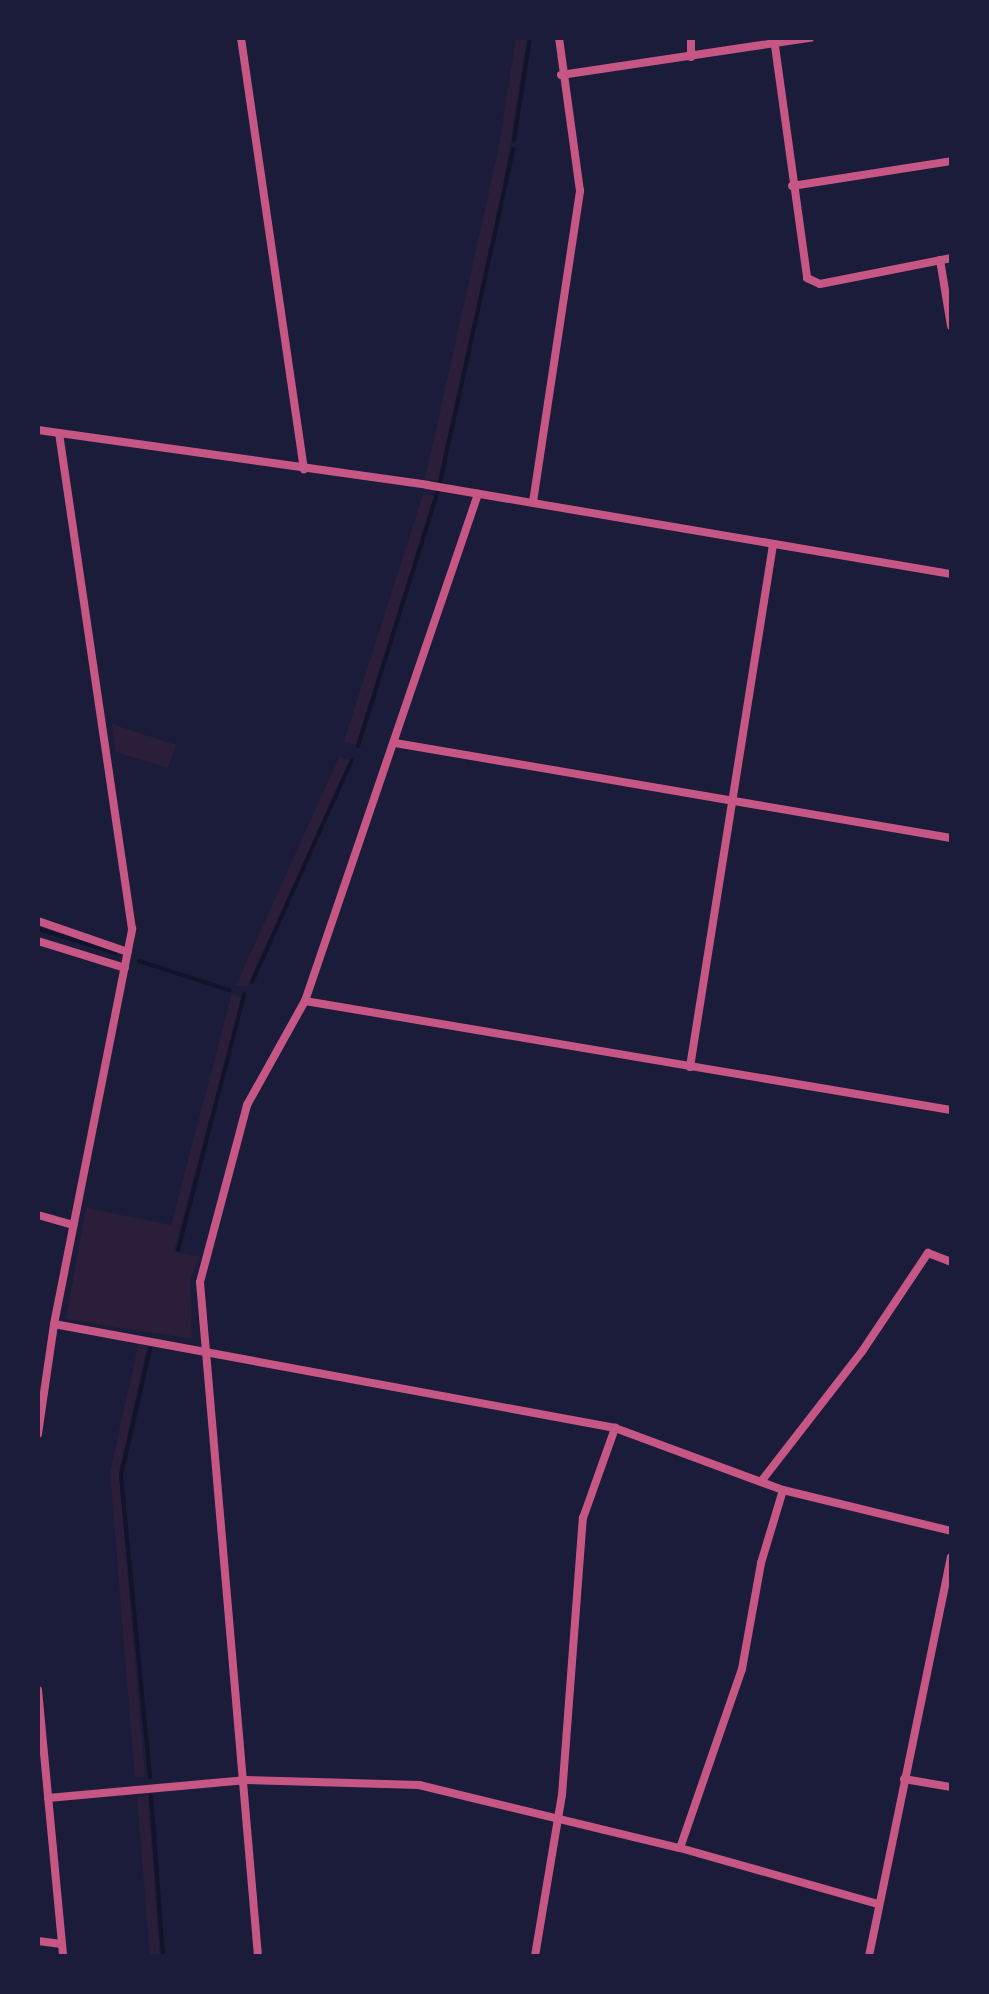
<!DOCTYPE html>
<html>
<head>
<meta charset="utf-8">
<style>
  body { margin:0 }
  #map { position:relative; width:989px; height:1994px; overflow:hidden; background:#1b1b3a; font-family:Roboto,sans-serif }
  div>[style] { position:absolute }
  .green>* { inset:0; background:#2a1e3b }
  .stream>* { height:4px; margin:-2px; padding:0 2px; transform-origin:2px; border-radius:2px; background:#12122b }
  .minor>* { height:8px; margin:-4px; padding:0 4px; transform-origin:4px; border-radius:4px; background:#c65784 }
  span { translate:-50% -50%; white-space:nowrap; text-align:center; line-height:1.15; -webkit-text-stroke:6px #1b1b3a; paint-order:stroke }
  .frame { position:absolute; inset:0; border:40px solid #1b1b3a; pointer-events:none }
</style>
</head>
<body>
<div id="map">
  <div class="green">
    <i style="clip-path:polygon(516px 38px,527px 38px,501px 201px,438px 481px,425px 479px,498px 151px)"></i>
    <i style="clip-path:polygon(423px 494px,434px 496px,356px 745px,344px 741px)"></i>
    <i style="clip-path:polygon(112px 724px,176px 745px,168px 768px,116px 752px)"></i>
    <i style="clip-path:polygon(339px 757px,350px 760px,247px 987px,236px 985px)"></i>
    <i style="clip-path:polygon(232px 993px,242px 999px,174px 1251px,200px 1257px,190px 1279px,192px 1339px,66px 1319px,86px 1208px,171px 1225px)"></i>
    <i style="clip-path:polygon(138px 1345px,147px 1347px,119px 1473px,145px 1777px,135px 1778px,110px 1472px)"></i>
    <i style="clip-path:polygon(148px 1796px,160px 1956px,150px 1956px,137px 1797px)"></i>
  </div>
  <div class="stream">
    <i style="left:514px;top:140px;width:103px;rotate:-81.1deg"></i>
    <i style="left:440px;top:482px;width:341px;rotate:-77.6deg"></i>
    <i style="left:358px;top:746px;width:267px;rotate:-72.6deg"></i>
    <i style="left:38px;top:929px;width:81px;rotate:17.3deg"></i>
    <i style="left:139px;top:961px;width:95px;rotate:17.9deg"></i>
    <i style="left:252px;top:982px;width:243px;rotate:-65.8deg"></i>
    <i style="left:178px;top:1250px;width:264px;rotate:-75.5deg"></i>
    <i style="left:150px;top:1777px;width:303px;rotate:-95.5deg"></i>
    <i style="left:121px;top:1475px;width:129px;rotate:-77deg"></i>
    <i style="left:151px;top:1796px;width:160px;rotate:85.7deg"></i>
  </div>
  <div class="minor">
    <i style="left:241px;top:38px;width:436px;rotate:81.7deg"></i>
    <i style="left:691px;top:38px;width:19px;rotate:90deg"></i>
    <i style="left:775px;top:46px;width:234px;rotate:82.1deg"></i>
    <i style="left:807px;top:278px;width:14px;rotate:25deg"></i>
    <i style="left:820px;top:284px;width:134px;rotate:-11.2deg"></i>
    <i style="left:561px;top:75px;width:252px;rotate:-8.5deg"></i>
    <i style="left:792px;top:186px;width:161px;rotate:-8.9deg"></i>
    <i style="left:940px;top:260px;width:67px;rotate:80.5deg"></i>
    <i style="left:38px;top:430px;width:393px;rotate:8deg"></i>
    <i style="left:427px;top:485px;width:532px;rotate:9.64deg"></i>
    <i style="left:533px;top:502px;width:315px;rotate:-81.4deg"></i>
    <i style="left:580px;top:191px;width:154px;rotate:-97.8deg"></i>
    <i style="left:395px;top:743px;width:564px;rotate:9.7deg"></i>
    <i style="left:38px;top:921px;width:95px;rotate:19deg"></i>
    <i style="left:38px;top:941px;width:91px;rotate:17.2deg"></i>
    <i style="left:305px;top:1001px;width:655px;rotate:9.58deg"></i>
    <i style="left:690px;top:1067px;width:529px;rotate:-80.97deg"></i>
    <i style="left:38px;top:1215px;width:37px;rotate:16deg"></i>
    <i style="left:54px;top:1324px;width:571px;rotate:10.5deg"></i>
    <i style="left:615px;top:1428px;width:179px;rotate:20.3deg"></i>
    <i style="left:783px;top:1490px;width:173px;rotate:13.7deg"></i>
    <i style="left:38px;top:1434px;width:111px;rotate:-81.7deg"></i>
    <i style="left:54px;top:1324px;width:403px;rotate:-78.8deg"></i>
    <i style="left:132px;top:929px;width:501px;rotate:-98.37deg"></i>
    <i style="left:763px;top:1479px;width:163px;rotate:-52.2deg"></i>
    <i style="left:863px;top:1350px;width:117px;rotate:-56.2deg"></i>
    <i style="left:928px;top:1253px;width:25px;rotate:21deg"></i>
    <i style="left:38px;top:1690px;width:267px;rotate:84.6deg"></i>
    <i style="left:904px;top:1779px;width:48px;rotate:9.7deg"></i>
    <i style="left:48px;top:1798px;width:197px;rotate:-5.2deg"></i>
    <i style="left:244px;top:1780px;width:175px;rotate:1.6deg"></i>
    <i style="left:419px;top:1785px;width:268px;rotate:13.6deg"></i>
    <i style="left:680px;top:1848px;width:206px;rotate:15.8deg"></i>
    <i style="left:680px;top:1848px;width:189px;rotate:-70.9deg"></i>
    <i style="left:742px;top:1669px;width:108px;rotate:-79.8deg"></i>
    <i style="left:761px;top:1563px;width:76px;rotate:-73.2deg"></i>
    <i style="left:38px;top:1941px;width:24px;rotate:7deg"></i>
    <i style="left:258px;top:1956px;width:676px;rotate:-94.92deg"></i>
    <i style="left:200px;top:1282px;width:183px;rotate:-75.1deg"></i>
    <i style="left:247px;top:1105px;width:119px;rotate:-60.9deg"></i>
    <i style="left:305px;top:1001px;width:536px;rotate:-71.16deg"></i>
    <i style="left:535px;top:1956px;width:163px;rotate:-80.5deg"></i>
    <i style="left:562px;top:1795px;width:278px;rotate:-85.7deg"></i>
    <i style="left:583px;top:1518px;width:96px;rotate:-70.4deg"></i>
    <i style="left:869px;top:1956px;width:407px;rotate:-78.4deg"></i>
  </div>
  <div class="frame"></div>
</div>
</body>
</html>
